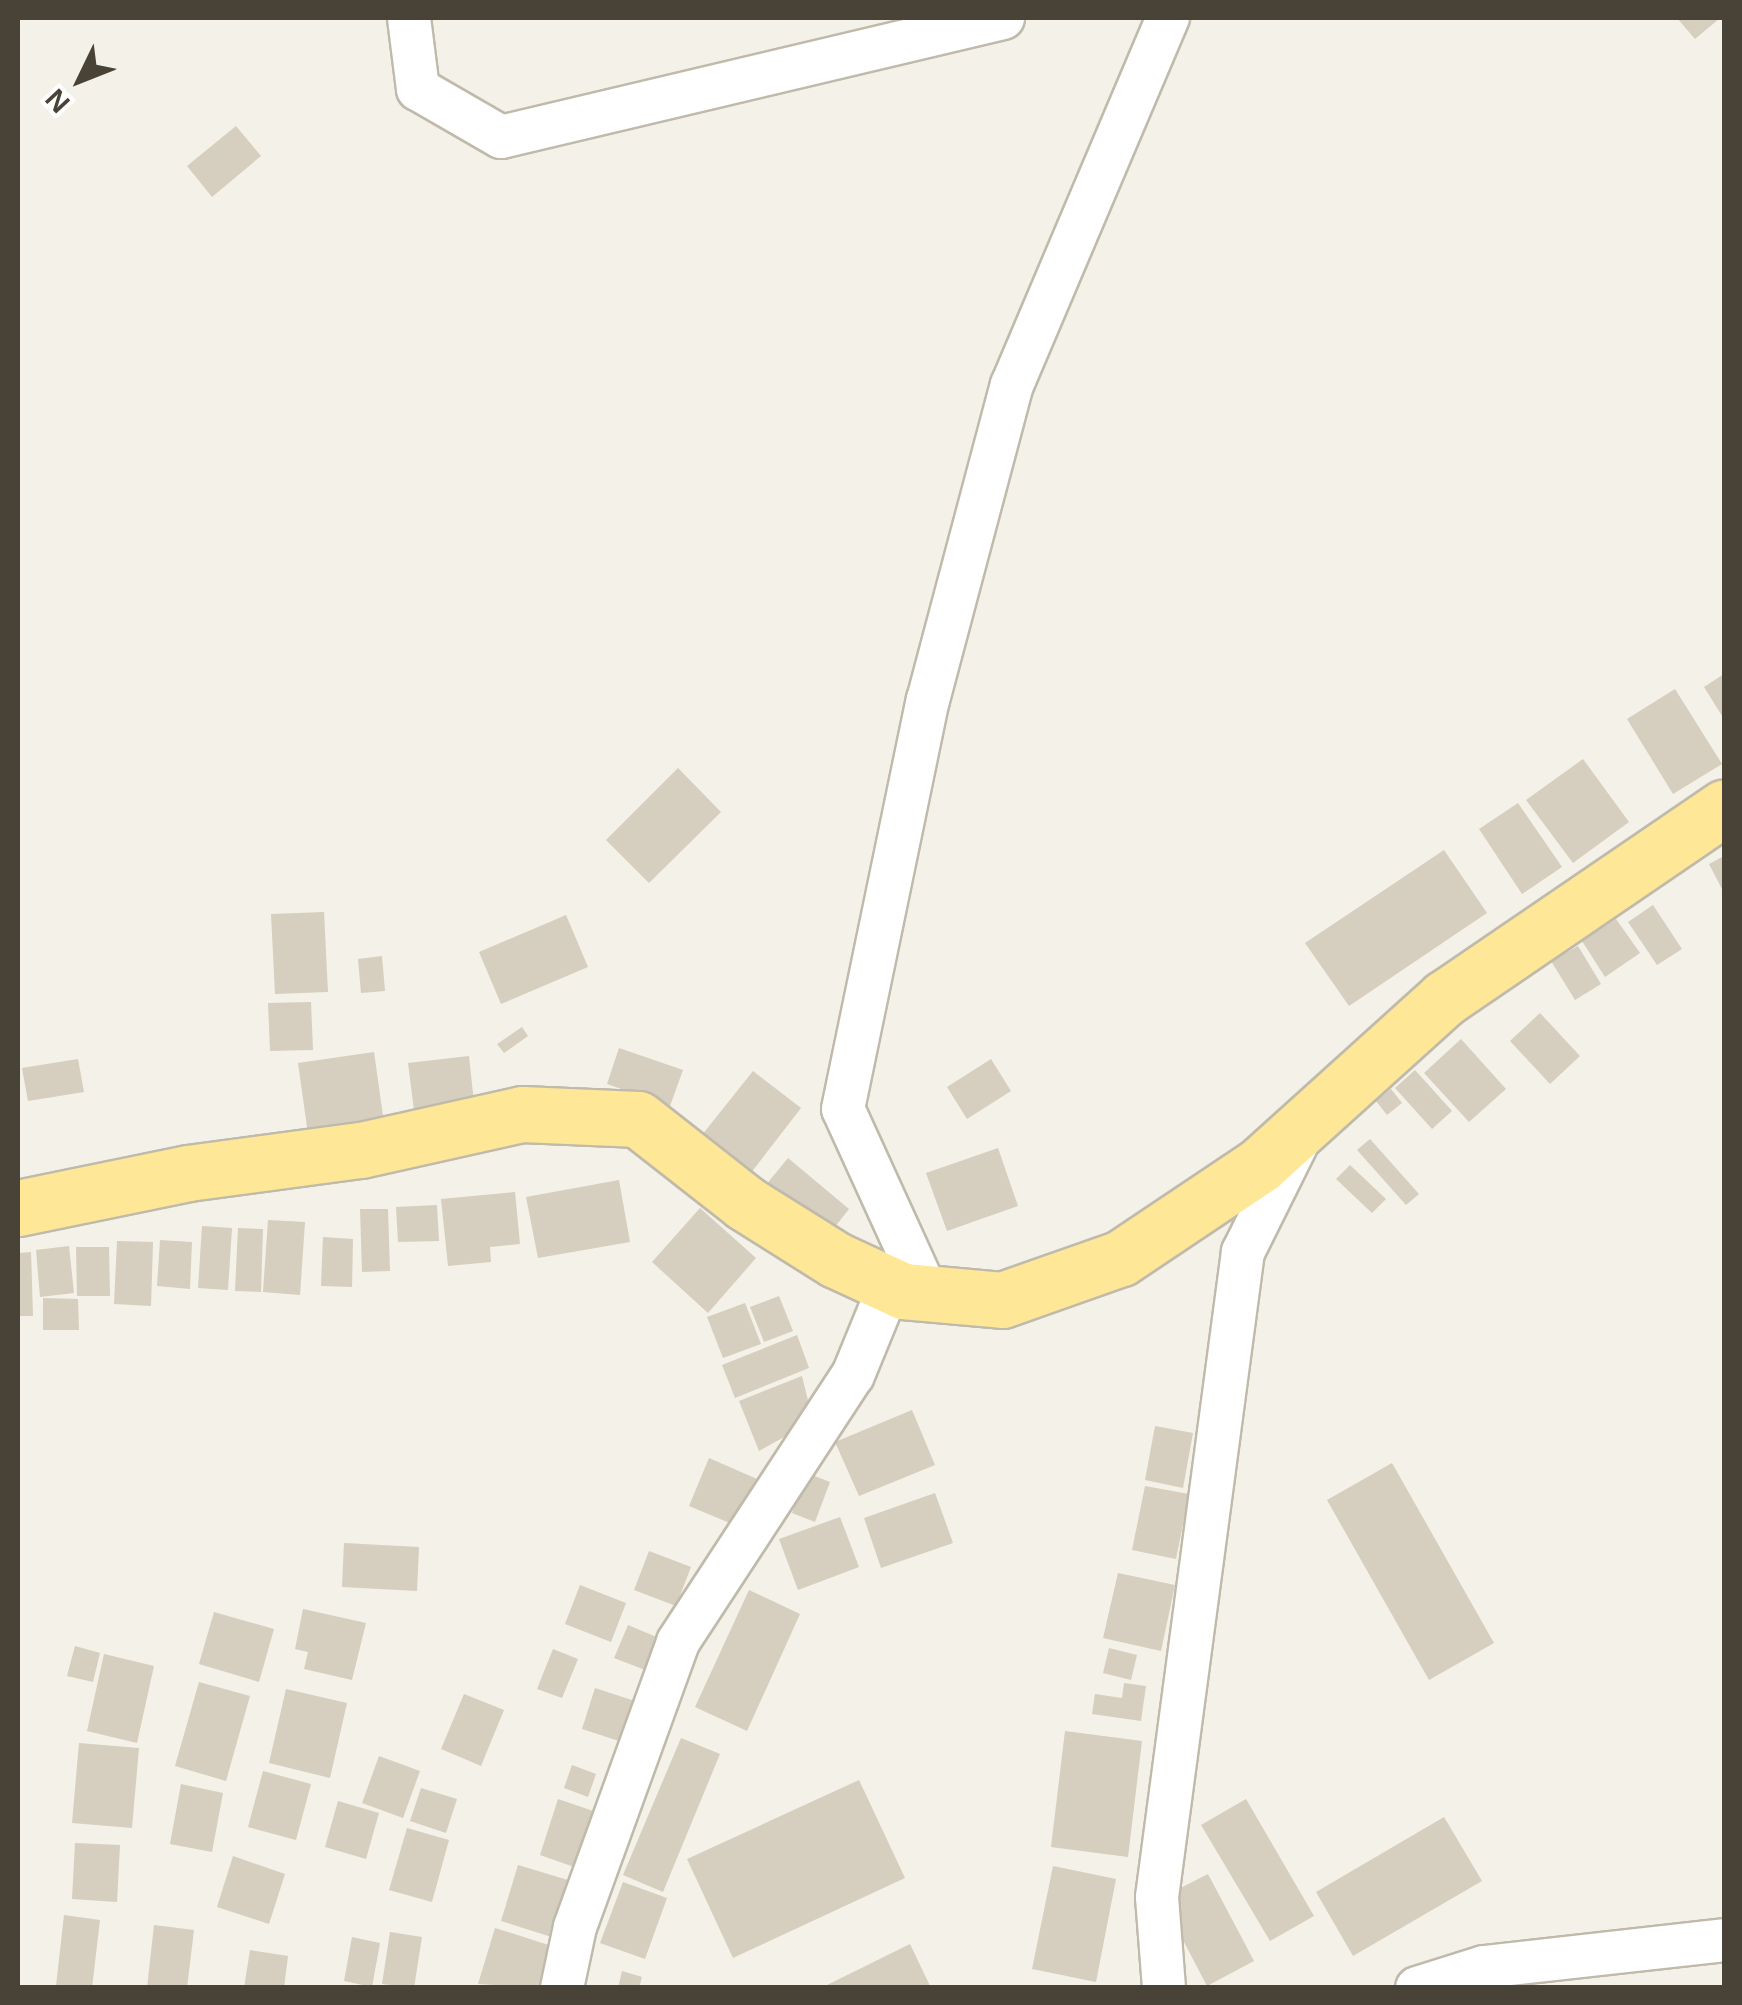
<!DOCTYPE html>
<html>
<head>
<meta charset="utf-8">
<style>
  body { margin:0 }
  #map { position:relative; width:1742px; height:2005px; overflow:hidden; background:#f4f1e8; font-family:Arial,sans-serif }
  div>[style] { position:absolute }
  .building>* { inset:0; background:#d6cebe }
  .roads { filter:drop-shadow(2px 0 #c0baab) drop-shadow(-2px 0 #c0baab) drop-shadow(0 2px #c0baab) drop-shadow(0 -2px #c0baab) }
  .minor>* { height:42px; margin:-21px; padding:0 21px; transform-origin:21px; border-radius:21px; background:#fff }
  .major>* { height:55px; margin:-27.5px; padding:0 27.5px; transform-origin:27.5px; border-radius:27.5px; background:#fee897 }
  span { translate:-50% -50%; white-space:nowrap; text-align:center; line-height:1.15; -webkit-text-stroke:8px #fff; paint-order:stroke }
  .frame { position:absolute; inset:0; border:20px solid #484237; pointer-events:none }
  .north { position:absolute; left:30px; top:30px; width:100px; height:100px; -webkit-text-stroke:8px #fff; paint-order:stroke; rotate:227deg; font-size:28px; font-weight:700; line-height:40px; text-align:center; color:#484237 }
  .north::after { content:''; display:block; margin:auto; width:35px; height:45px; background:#484237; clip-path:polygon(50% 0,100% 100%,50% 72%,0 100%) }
</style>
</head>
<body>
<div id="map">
  <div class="building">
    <i style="clip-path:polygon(1677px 18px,1720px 18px,1695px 39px)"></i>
    <i style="clip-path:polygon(236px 126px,261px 156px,212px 197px,187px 166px)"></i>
    <i style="clip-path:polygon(1724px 674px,1724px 719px,1704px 687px)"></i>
    <i style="clip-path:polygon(1675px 689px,1722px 764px,1673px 794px,1627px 719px)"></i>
    <i style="clip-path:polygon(1583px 759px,1629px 822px,1573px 863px,1526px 800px)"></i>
    <i style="clip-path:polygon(678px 768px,721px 812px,649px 883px,606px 840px)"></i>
    <i style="clip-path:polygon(1518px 803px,1562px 867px,1522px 894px,1479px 829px)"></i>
    <i style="clip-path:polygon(1444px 850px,1487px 913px,1349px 1006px,1305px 943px)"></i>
    <i style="clip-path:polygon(1724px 856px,1724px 893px,1709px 864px)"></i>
    <i style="clip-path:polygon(1653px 905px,1682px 949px,1657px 965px,1628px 922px)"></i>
    <i style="clip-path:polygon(324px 912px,328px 992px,275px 994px,271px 914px)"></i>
    <i style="clip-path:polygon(566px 915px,588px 967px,501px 1004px,479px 952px)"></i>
    <i style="clip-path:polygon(1616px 919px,1640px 953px,1605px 977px,1582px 941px)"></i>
    <i style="clip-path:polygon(1578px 946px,1601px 984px,1575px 1000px,1551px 961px)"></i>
    <i style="clip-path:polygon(382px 956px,385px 991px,361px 993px,358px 959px)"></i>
    <i style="clip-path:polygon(311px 1002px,313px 1050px,270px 1051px,268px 1003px)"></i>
    <i style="clip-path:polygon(1540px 1013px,1580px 1056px,1550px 1084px,1510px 1041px)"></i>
    <i style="clip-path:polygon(522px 1027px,528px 1036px,504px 1053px,497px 1044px)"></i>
    <i style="clip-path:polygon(1461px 1039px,1506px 1089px,1469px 1122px,1424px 1073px)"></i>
    <i style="clip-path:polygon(619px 1048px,683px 1070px,670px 1106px,607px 1084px)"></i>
    <i style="clip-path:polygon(374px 1052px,384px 1123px,308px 1134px,298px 1063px)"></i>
    <i style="clip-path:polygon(469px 1056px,475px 1112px,415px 1118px,408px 1063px)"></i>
    <i style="clip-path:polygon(78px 1059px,84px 1092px,28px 1101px,22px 1068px)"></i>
    <i style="clip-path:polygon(991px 1059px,1011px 1091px,967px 1119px,947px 1087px)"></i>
    <i style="clip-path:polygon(1415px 1070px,1452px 1111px,1432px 1129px,1395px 1088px)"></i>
    <i style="clip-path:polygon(753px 1071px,801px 1108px,747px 1178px,698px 1140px)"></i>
    <i style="clip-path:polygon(1391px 1089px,1402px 1103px,1387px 1115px,1376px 1101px)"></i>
    <i style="clip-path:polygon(1370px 1139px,1419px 1194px,1406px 1205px,1357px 1150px)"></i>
    <i style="clip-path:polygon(998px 1148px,1018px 1206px,947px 1231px,926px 1173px)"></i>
    <i style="clip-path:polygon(788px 1158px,849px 1209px,827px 1237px,765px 1186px)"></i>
    <i style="clip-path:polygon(1350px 1165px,1386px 1199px,1372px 1213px,1336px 1179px)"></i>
    <i style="clip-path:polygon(619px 1180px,630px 1242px,538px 1258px,526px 1197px)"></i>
    <i style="clip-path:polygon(515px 1192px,520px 1244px,490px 1247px,491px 1262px,448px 1266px,441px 1199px)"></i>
    <i style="clip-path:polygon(437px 1205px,439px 1241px,398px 1242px,396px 1207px)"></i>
    <i style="clip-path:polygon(700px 1208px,756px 1258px,708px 1313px,652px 1262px)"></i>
    <i style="clip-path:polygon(360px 1209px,388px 1209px,390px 1271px,362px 1272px)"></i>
    <i style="clip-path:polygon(268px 1220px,305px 1222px,300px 1295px,263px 1292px)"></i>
    <i style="clip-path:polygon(202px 1226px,232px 1228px,228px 1290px,198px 1288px)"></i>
    <i style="clip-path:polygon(238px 1228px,263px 1229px,261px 1292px,235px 1291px)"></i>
    <i style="clip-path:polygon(323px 1237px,353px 1239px,352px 1287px,321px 1286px)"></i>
    <i style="clip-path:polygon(160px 1240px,192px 1242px,190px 1289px,157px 1286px)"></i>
    <i style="clip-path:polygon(117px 1241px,153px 1242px,151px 1306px,114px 1304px)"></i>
    <i style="clip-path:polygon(69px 1246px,74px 1293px,40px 1297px,36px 1250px)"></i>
    <i style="clip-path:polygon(76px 1247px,109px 1247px,110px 1296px,77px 1296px)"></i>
    <i style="clip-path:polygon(31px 1252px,33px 1316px,18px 1316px,18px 1253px)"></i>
    <i style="clip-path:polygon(779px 1296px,793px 1331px,764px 1342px,750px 1307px)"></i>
    <i style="clip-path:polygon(43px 1298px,78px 1299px,79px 1330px,43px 1330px)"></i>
    <i style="clip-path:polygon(745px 1303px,761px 1344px,723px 1358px,707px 1317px)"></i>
    <i style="clip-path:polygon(797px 1335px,809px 1368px,735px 1398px,722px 1365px)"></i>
    <i style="clip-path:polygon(802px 1376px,813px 1421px,759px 1451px,739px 1401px)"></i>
    <i style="clip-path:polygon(912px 1410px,935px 1465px,859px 1496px,835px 1442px)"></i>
    <i style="clip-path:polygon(1155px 1426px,1193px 1433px,1183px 1488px,1145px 1480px)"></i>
    <i style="clip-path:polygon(709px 1458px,764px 1482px,744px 1529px,689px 1506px)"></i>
    <i style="clip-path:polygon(1392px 1463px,1494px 1643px,1429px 1680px,1327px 1500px)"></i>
    <i style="clip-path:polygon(807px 1473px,830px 1482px,815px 1522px,792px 1513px)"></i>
    <i style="clip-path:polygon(1145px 1486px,1189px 1494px,1176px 1559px,1132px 1550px)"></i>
    <i style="clip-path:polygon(935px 1493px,953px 1543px,881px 1568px,864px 1518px)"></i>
    <i style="clip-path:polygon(840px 1517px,859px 1567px,798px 1590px,779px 1539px)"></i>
    <i style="clip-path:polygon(344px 1543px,419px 1547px,417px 1591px,342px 1587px)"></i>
    <i style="clip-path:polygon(649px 1551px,691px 1567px,676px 1606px,634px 1590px)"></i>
    <i style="clip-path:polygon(1118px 1573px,1175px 1585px,1161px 1651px,1103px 1638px)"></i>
    <i style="clip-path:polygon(580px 1585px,626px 1603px,611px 1642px,565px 1624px)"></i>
    <i style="clip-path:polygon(749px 1590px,800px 1614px,747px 1731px,695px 1707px)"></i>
    <i style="clip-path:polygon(303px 1609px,366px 1623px,352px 1680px,304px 1669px,308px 1652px,295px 1649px)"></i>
    <i style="clip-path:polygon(214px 1612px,274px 1629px,259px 1682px,199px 1664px)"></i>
    <i style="clip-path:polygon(628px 1625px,666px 1641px,653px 1673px,614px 1658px)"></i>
    <i style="clip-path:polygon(75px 1646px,100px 1653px,93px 1682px,67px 1676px)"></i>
    <i style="clip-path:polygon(1109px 1648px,1137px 1655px,1131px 1680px,1103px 1673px)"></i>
    <i style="clip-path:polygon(553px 1649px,578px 1659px,562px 1698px,537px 1689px)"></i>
    <i style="clip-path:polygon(104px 1654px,154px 1666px,137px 1743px,87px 1731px)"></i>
    <i style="clip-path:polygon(199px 1682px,250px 1696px,226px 1781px,175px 1766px)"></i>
    <i style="clip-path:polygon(1124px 1683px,1146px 1686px,1141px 1721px,1092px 1714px,1095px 1694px,1122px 1698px)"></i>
    <i style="clip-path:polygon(595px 1688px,638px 1702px,625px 1743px,582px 1729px)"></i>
    <i style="clip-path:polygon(286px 1689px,347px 1703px,330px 1778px,269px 1763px)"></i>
    <i style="clip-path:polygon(464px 1694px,504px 1710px,481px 1766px,441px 1749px)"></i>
    <i style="clip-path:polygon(1065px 1731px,1142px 1741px,1128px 1857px,1051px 1847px)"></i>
    <i style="clip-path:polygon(681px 1738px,720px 1754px,663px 1892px,623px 1875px)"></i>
    <i style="clip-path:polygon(79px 1743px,139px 1748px,132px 1828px,72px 1823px)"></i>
    <i style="clip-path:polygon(379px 1756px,420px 1771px,403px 1818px,362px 1803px)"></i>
    <i style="clip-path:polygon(572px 1765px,596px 1774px,588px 1797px,564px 1788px)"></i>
    <i style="clip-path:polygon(263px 1771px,311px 1784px,296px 1840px,248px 1827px)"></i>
    <i style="clip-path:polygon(859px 1780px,905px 1878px,733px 1958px,687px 1859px)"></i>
    <i style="clip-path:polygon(181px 1784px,223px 1793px,212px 1852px,170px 1844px)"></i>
    <i style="clip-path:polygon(421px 1788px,457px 1799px,446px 1833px,410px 1821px)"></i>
    <i style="clip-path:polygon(558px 1799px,599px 1813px,580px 1869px,540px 1855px)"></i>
    <i style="clip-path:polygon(1246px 1799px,1314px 1916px,1270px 1941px,1201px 1825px)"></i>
    <i style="clip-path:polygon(338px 1801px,379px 1813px,366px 1859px,325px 1847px)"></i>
    <i style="clip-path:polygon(1444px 1817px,1482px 1881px,1353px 1956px,1316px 1892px)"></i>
    <i style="clip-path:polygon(407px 1828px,449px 1840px,432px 1902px,389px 1890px)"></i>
    <i style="clip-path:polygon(75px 1843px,120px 1845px,117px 1902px,72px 1899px)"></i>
    <i style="clip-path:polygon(233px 1856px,285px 1874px,269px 1924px,217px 1907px)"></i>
    <i style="clip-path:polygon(518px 1865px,578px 1883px,561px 1940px,501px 1921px)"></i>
    <i style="clip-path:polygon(1053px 1866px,1116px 1879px,1096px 1982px,1032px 1969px)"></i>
    <i style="clip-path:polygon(1208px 1874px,1254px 1961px,1207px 1986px,1161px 1898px)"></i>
    <i style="clip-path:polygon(623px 1882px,667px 1898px,645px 1959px,600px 1943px)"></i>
    <i style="clip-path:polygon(64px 1915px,100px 1920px,92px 1988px,56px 1986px)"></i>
    <i style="clip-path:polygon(154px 1925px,194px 1930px,187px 1988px,147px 1988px)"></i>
    <i style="clip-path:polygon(495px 1928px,555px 1947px,542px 1988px,478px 1984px)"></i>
    <i style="clip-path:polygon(390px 1932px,422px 1937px,414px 1988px,382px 1984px)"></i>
    <i style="clip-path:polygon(352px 1937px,380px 1943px,372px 1987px,344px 1981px)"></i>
    <i style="clip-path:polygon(910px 1944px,931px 1988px,821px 1988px)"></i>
    <i style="clip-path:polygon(250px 1950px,288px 1956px,284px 1988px,244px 1988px)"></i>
    <i style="clip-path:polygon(622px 1971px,642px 1977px,639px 1988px,618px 1988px)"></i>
  </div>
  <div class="roads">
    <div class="minor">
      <i style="left:409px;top:18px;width:72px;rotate:82.8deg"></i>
      <i style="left:418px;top:89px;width:96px;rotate:30deg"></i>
      <i style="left:501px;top:137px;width:516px;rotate:-13.34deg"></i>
      <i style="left:927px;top:1293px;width:202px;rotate:-114.5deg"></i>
      <i style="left:843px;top:1109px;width:418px;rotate:-78.3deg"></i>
      <i style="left:928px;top:700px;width:326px;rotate:-75.1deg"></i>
      <i style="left:1012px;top:385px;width:399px;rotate:-67deg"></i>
      <i style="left:562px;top:1988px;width:62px;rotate:-78deg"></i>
      <i style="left:575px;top:1927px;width:303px;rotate:-70.1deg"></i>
      <i style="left:678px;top:1642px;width:319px;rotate:-56.8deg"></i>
      <i style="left:853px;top:1375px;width:97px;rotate:-67.7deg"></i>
      <i style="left:1164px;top:1988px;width:91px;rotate:-94.4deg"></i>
      <i style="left:1157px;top:1897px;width:651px;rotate:-82.41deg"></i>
      <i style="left:1243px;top:1252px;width:128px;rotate:-63.6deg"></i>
      <i style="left:1417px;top:1988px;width:70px;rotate:-17.4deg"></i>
      <i style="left:1484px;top:1967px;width:242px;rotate:-6.4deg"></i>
    </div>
    <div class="major">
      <i style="left:18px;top:1208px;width:174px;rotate:-11.6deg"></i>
      <i style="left:188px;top:1173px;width:175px;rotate:-7.6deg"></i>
      <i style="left:361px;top:1150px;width:165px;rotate:-12.6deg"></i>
      <i style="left:522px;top:1114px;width:116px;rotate:2.5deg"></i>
      <i style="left:638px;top:1119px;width:136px;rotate:38.1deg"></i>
      <i style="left:745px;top:1203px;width:107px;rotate:32.1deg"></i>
      <i style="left:836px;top:1260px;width:74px;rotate:24.8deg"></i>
      <i style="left:903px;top:1291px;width:99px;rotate:5.2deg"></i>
      <i style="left:1002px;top:1300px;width:126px;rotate:-19.4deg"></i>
      <i style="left:1121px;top:1258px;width:167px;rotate:-33.8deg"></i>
      <i style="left:1260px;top:1165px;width:249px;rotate:-42.1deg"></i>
      <i style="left:1445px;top:998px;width:338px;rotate:-34.3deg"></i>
    </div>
  </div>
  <div class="frame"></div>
  <div class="north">N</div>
</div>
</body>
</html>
